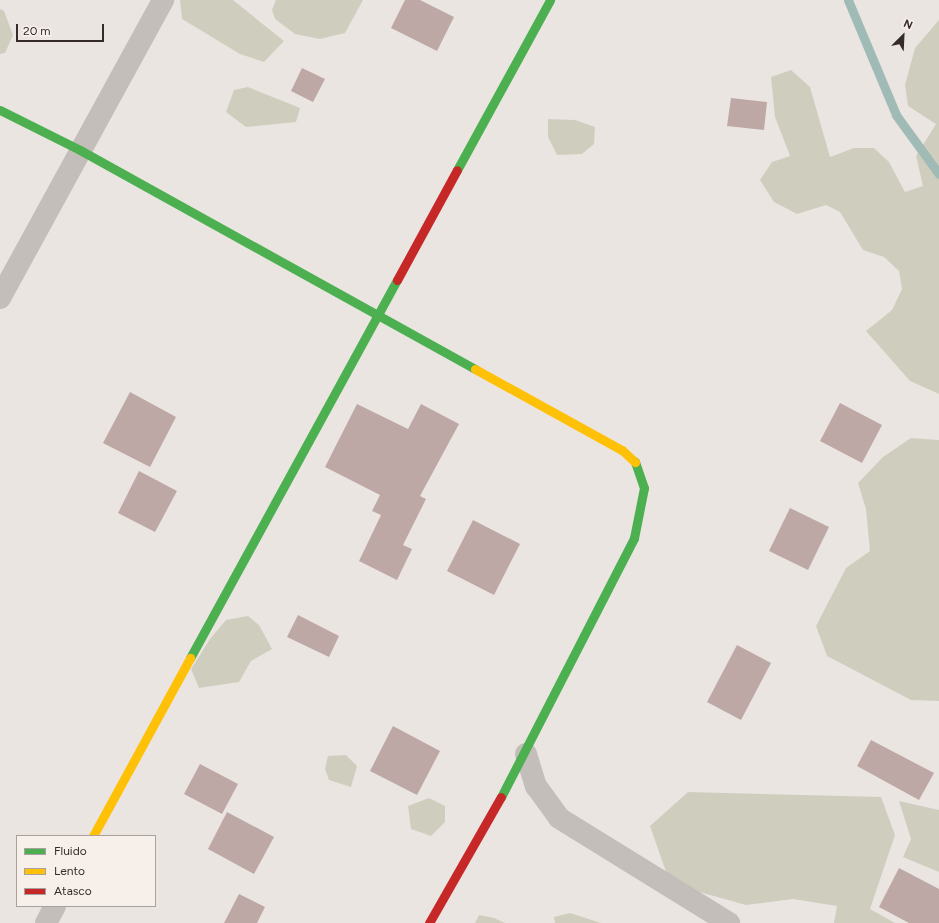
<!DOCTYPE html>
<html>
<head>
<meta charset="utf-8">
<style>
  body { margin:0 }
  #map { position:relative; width:939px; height:923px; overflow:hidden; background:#ebe5e2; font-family:Figtree,sans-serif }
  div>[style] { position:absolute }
  .green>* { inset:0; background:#cfcebe }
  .stream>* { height:9px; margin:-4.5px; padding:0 4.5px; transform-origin:4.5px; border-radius:4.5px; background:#a0bbb6 }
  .building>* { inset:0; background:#bda8a6 }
  .street>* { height:22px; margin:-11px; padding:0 11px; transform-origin:11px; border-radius:11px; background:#c4bebb }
  .fast>* { height:9px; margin:-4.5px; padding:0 4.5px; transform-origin:4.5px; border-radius:4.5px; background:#4caf50 }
  .slow>* { height:9px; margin:-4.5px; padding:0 4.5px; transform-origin:4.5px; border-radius:4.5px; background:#ffc107 }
  .jam>* { height:9px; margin:-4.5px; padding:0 4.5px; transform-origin:4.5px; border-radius:4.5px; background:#c62828 }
  span { translate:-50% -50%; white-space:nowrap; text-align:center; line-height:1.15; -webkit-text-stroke:3.5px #f7efea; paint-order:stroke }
  .legend { position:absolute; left:16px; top:835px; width:140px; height:72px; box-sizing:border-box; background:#f7efea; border:1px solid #a9a19d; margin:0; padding:5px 7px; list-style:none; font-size:12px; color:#352b29 }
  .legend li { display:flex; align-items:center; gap:8px; height:20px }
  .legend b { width:20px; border:1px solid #a9a19d }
  .north { position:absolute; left:883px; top:16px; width:40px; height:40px; -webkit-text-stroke:3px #f7efea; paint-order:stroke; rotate:24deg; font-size:11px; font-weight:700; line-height:16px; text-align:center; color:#352b29 }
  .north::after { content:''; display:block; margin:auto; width:14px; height:18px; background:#352b29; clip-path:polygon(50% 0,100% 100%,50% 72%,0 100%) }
  .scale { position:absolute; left:16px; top:24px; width:88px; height:18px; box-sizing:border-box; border:2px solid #352b29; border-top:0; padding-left:5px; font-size:12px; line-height:14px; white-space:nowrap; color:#352b29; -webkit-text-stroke:3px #f7efea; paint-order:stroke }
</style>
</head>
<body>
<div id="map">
  <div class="green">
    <i style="clip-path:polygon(180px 0,233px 0,284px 41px,264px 62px,240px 54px,182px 19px)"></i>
    <i style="clip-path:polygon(276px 0,363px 0,345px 33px,320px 39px,295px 34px,275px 19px,272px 10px)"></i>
    <i style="clip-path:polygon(0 9px,4px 11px,13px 35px,5px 53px,0 54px)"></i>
    <i style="clip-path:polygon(939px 20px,939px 394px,910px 381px,866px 331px,892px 310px,902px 289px,899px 271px,884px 257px,863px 250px,840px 212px,826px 205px,797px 214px,774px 202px,760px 180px,772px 162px,790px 156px,775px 117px,771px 77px,791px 70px,810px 87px,830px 157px,854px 148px,874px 148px,889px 162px,905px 192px,923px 186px,916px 156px,936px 124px,908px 106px,905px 85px,915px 48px)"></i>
    <i style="clip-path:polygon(248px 87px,300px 108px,296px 122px,246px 127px,226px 112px,234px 90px)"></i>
    <i style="clip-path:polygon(548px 119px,575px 120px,595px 127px,594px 144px,582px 154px,557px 155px,548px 137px)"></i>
    <i style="clip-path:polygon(911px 438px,939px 440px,939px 701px,911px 700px,827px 656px,816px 626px,846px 568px,870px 551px,866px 509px,858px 483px,883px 457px)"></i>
    <i style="clip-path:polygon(248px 616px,259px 625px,272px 649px,251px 661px,239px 682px,199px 688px,191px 669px,210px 639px,226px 620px)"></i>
    <i style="clip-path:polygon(346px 755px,357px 766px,351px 787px,329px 780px,325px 769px,328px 756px)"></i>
    <i style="clip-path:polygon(688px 792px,881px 797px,895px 835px,870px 909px,895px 923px,834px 923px,837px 906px,793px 899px,746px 905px,696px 891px,666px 872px,650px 826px)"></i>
    <i style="clip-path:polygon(429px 798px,445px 806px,445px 822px,431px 836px,411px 829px,408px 806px)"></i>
    <i style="clip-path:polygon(899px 801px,939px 810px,939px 872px,903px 857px,911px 839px)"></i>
    <i style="clip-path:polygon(570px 913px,601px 923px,602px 923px,555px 923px,554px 917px)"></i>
    <i style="clip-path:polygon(479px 915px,494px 918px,505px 923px,475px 923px)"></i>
  </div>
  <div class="stream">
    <i style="left:848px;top:0;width:125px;rotate:67.3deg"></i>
    <i style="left:896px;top:115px;width:73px;rotate:53.9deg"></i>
  </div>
  <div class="building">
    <i style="clip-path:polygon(405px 0,420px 0,454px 17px,437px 51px,391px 28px)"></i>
    <i style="clip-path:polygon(302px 68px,325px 79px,313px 102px,291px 91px)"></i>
    <i style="clip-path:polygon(731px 98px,767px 102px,764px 130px,727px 126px)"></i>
    <i style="clip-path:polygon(130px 392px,176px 417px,150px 467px,103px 443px)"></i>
    <i style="clip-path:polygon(840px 403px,882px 425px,862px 463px,820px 441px)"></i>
    <i style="clip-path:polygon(357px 404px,408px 429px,421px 404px,459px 424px,420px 496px,426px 499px,403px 545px,412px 549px,397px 580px,359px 561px,381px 515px,372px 511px,380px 495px,325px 467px)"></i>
    <i style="clip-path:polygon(139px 471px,177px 491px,155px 532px,118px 513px)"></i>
    <i style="clip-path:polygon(790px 508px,829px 527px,808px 570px,769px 551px)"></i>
    <i style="clip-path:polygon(473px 520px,520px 544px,494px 595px,447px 571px)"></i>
    <i style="clip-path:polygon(298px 615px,339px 636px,329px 657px,287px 637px)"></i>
    <i style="clip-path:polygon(737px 645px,771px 663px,741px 720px,707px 702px)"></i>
    <i style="clip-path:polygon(393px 726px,440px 751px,417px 795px,370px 771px)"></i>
    <i style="clip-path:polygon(871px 740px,934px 773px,919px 800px,857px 766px)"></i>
    <i style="clip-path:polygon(200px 764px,238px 784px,222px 814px,184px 794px)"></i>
    <i style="clip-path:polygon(227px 812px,274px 837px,254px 874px,208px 849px)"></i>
    <i style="clip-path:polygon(899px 868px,939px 889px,939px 923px,909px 923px,879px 907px)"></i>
    <i style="clip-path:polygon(239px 894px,265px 907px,257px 923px,224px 923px)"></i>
  </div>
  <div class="street">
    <i style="left:0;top:298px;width:340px;rotate:-61.3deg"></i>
    <i style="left:526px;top:754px;width:34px;rotate:73deg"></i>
    <i style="left:536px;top:786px;width:39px;rotate:54deg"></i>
    <i style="left:559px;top:818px;width:200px;rotate:31.7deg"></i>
    <i style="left:46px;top:923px;width:19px;rotate:-62deg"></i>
  </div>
  <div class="fast">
    <i style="left:0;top:110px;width:89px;rotate:26.6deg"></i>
    <i style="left:80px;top:150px;width:452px;rotate:29deg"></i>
    <i style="left:457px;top:170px;width:194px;rotate:-61.3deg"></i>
    <i style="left:190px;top:658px;width:431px;rotate:-61.3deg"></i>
    <i style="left:501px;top:797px;width:291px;rotate:-62.8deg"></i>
    <i style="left:634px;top:538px;width:51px;rotate:-78.7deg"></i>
    <i style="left:644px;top:488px;width:28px;rotate:-109deg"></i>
  </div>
  <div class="slow">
    <i style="left:475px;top:369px;width:168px;rotate:28.9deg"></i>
    <i style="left:622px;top:450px;width:18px;rotate:43deg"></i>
    <i style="left:93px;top:836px;width:203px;rotate:-61.4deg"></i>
  </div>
  <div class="jam">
    <i style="left:397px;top:280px;width:125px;rotate:-61.4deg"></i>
    <i style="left:429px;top:923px;width:145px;rotate:-60.3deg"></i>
  </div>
  <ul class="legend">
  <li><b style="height:5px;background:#4caf50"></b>Fluido</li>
  <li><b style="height:5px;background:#ffc107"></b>Lento</li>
  <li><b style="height:5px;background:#c62828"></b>Atasco</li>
  </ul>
  <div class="north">N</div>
  <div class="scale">20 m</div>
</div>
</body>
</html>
